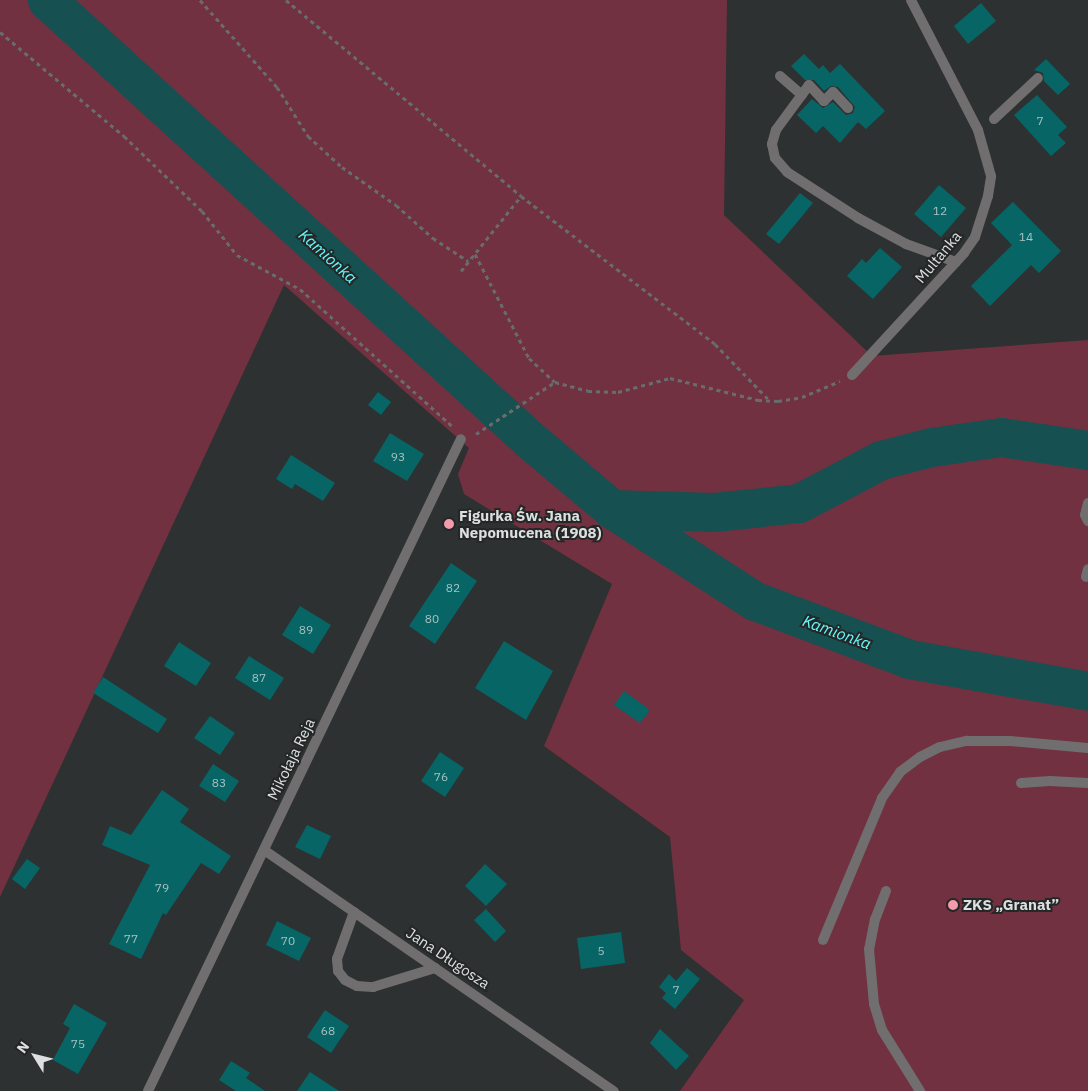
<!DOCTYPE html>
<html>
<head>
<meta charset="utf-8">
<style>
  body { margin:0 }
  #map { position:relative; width:1088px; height:1091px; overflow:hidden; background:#2e3131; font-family:"IBM Plex Sans",sans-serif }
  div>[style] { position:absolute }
  .green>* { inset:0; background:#713140 }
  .river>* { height:39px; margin:-19.5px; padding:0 19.5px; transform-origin:19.5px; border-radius:19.5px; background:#175051 }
  .building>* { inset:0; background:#076566 }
  .path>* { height:3px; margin-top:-1.5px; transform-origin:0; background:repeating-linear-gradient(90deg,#696c6c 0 4px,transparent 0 8px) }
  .service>* { height:10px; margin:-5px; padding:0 5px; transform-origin:5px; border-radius:5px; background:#706e6f }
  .minor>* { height:10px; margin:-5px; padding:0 5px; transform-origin:5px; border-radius:5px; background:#706e6f }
  .dots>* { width:14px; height:14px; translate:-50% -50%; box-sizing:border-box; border:2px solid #242727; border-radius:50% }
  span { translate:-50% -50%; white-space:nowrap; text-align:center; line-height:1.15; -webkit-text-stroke:4px #242727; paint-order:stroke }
  .number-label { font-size:12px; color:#a8c1c2 }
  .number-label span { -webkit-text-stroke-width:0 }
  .street-label { font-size:15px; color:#dee0e0 }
  .poi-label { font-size:15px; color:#dee0e0; font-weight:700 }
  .left { translate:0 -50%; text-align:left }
  .water-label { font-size:16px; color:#65f9fc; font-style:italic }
  .north { position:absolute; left:10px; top:1031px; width:50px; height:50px; -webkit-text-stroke:4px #242727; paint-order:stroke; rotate:306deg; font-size:14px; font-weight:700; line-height:20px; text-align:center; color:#dee0e0 }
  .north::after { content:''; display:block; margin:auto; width:18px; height:22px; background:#dee0e0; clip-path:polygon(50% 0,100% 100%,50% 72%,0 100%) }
</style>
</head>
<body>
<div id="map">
  <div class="green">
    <i style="clip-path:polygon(0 0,727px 0,724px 215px,872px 356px,1088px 340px,1088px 1091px,680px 1091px,744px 1000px,681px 950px,670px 837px,544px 746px,612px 584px,464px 494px,458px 474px,469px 448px,284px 285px,0 897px)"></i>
  </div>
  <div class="river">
    <i style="left:47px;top:0;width:653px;rotate:42.33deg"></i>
    <i style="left:530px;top:440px;width:107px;rotate:40.1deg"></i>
    <i style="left:612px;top:509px;width:102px;rotate:1.7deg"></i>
    <i style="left:714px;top:512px;width:85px;rotate:-6deg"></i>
    <i style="left:799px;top:503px;width:93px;rotate:-27.7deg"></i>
    <i style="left:881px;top:460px;width:52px;rotate:-14.6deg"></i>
    <i style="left:931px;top:447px;width:71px;rotate:-8.1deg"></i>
    <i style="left:1001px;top:437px;width:88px;rotate:8.5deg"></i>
    <i style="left:612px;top:509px;width:170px;rotate:32.8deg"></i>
    <i style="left:755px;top:601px;width:165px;rotate:20.6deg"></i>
    <i style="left:909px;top:659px;width:182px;rotate:10.1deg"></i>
  </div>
  <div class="building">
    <i style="clip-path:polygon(981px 3px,996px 21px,968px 44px,954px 26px)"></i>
    <i style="clip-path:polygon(804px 54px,819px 69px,823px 65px,830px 73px,840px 64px,885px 111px,866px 129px,858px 122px,840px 143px,823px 126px,816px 133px,797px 115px,812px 99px,823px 108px,833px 102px,846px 115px,853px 113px,855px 107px,838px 87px,831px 86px,824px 91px,814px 80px,805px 80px,791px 66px)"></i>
    <i style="clip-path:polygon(1046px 59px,1070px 84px,1058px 95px,1044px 81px,1043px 73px,1034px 70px)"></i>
    <i style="clip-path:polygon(1037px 95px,1067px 127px,1058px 135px,1066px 143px,1051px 156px,1014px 115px)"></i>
    <i style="clip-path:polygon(939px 185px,966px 208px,941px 237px,914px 214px)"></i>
    <i style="clip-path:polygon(800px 193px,813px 203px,779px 244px,766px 234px)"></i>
    <i style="clip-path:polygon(1013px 202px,1061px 251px,1039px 273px,1031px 265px,990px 306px,971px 286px,1012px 245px,991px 223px)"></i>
    <i style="clip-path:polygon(880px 248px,902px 267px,873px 299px,847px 276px,862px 259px,866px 263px)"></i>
    <i style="clip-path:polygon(378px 392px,391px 402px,381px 415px,368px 405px)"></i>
    <i style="clip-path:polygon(390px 433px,424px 454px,407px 481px,373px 461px)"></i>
    <i style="clip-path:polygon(291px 455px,335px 483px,323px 501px,295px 484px,292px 489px,276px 479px)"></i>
    <i style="clip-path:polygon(451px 563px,477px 581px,435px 644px,409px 626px)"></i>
    <i style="clip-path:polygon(300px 606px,331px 625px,313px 654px,282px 635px)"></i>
    <i style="clip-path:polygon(504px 641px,553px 671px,526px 720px,475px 688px)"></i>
    <i style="clip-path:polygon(179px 642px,211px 663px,196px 686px,164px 666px)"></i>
    <i style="clip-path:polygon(249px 656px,284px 678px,270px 700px,235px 678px)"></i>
    <i style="clip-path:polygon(103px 677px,167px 719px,158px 733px,93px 693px)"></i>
    <i style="clip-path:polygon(624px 691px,650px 710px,640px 723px,614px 705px)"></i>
    <i style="clip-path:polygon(210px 716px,235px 733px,220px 755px,194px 738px)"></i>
    <i style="clip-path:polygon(440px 752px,464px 768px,445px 797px,421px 781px)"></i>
    <i style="clip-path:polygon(213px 764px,239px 781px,225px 802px,199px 786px)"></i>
    <i style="clip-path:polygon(162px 790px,189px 809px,180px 822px,231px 856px,219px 874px,201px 863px,166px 915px,163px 913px,141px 959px,109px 944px,150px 865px,102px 845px,110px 826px,131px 835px)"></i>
    <i style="clip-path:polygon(307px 825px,331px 836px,320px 859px,295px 847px)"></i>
    <i style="clip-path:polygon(27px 859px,40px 868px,25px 889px,12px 879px)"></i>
    <i style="clip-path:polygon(485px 864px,507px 884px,486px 906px,465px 886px)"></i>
    <i style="clip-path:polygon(486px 909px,506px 931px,495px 942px,474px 920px)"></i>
    <i style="clip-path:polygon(277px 921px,311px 938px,299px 961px,266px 945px)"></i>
    <i style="clip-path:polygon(621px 932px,625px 963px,581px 969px,577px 938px)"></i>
    <i style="clip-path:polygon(687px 968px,700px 979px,675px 1009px,662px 998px,666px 993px,659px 987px,669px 974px,676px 981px)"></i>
    <i style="clip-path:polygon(74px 1004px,107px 1023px,78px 1074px,53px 1060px,70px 1028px,63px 1024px)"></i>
    <i style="clip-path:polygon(325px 1010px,349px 1026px,331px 1053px,307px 1037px)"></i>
    <i style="clip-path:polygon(660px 1029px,689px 1056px,676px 1070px,650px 1043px)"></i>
    <i style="clip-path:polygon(231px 1061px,250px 1073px,246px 1078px,265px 1091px,236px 1091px,219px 1080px)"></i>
    <i style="clip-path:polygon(310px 1072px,339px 1091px,297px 1091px)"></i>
  </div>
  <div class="path">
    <i style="left:200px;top:0;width:116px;rotate:48.5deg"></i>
    <i style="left:277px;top:87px;width:58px;rotate:57.7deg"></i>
    <i style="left:308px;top:136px;width:46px;rotate:42.4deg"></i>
    <i style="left:342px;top:167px;width:66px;rotate:35.1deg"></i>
    <i style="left:396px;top:205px;width:50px;rotate:41.7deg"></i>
    <i style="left:433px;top:238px;width:42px;rotate:33.3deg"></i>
    <i style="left:286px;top:0;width:306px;rotate:39.8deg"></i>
    <i style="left:521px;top:196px;width:244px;rotate:37.3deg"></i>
    <i style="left:715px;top:344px;width:79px;rotate:46deg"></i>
    <i style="left:0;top:32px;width:162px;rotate:40deg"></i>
    <i style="left:124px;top:136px;width:108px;rotate:43.9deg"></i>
    <i style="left:202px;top:211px;width:56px;rotate:51.5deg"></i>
    <i style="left:237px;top:255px;width:72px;rotate:28.4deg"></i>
    <i style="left:300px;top:289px;width:206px;rotate:42deg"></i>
    <i style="left:475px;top:254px;width:117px;rotate:62.6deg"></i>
    <i style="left:529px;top:358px;width:35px;rotate:43deg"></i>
    <i style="left:555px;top:382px;width:34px;rotate:15deg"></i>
    <i style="left:588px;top:391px;width:30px;rotate:2deg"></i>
    <i style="left:618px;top:392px;width:54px;rotate:-15.1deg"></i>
    <i style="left:670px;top:378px;width:91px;rotate:14deg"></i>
    <i style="left:758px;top:400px;width:20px;rotate:3deg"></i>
    <i style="left:778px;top:401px;width:24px;rotate:-9deg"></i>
    <i style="left:802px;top:397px;width:41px;rotate:-22.8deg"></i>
    <i style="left:461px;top:271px;width:96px;rotate:-51.3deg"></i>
    <i style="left:476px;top:434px;width:95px;rotate:-33.4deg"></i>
  </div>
  <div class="service">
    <i style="left:780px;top:76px;width:29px;rotate:41deg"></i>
    <i style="left:848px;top:108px;width:22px;rotate:-133deg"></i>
    <i style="left:833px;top:92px;width:13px;rotate:135deg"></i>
    <i style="left:824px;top:101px;width:22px;rotate:-133deg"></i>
    <i style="left:809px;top:85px;width:56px;rotate:126.3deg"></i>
    <i style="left:776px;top:130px;width:15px;rotate:106deg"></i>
    <i style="left:772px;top:144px;width:14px;rotate:78deg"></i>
    <i style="left:775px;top:158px;width:18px;rotate:49deg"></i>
    <i style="left:787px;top:172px;width:85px;rotate:32.9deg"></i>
    <i style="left:858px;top:218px;width:55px;rotate:28.4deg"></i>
    <i style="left:906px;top:244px;width:53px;rotate:19.8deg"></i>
    <i style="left:994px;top:119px;width:60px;rotate:-43deg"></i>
    <i style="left:1088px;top:503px;width:12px;rotate:104deg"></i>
    <i style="left:1085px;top:515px;width:7px;rotate:63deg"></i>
    <i style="left:1086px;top:577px;width:8px;rotate:-76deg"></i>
    <i style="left:1021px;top:783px;width:29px;rotate:-4deg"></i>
    <i style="left:1050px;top:781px;width:38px;rotate:3deg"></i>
    <i style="left:886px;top:891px;width:30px;rotate:111deg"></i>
    <i style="left:875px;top:919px;width:31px;rotate:101deg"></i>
    <i style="left:869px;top:949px;width:55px;rotate:84.8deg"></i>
    <i style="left:874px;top:1004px;width:27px;rotate:73deg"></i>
    <i style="left:882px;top:1030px;width:72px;rotate:58.1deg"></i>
    <i style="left:354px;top:912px;width:50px;rotate:109.9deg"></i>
    <i style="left:337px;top:959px;width:12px;rotate:85deg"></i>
    <i style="left:338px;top:971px;width:11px;rotate:52deg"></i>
    <i style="left:345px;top:980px;width:13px;rotate:27deg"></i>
    <i style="left:357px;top:986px;width:16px;rotate:4deg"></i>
    <i style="left:373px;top:987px;width:65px;rotate:-17deg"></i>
    <i style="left:823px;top:940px;width:154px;rotate:-67.4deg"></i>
    <i style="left:882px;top:798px;width:32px;rotate:-55deg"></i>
    <i style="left:900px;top:772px;width:25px;rotate:-37deg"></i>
    <i style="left:920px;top:757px;width:22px;rotate:-27deg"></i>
    <i style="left:940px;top:747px;width:28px;rotate:-13deg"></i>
    <i style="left:967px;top:741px;width:43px"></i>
    <i style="left:1010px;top:741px;width:78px;rotate:5.1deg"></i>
  </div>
  <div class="minor">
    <i style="left:852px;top:375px;width:166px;rotate:-47.4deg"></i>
    <i style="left:964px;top:253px;width:19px;rotate:-55deg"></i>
    <i style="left:975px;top:237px;width:43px;rotate:-72.4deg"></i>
    <i style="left:988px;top:196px;width:20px;rotate:-81deg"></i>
    <i style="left:991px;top:176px;width:48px;rotate:-105.8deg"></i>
    <i style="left:978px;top:130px;width:146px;rotate:-117.3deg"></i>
    <i style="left:264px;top:850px;width:425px;rotate:34.6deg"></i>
    <i style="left:148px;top:1091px;width:723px;rotate:-64.36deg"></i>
  </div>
  <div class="dots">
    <i style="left:449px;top:524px;background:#f39aab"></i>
    <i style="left:953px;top:905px;background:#f39aab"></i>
  </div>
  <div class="number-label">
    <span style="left:1040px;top:121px">7</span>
    <span style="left:940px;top:211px">12</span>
    <span style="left:1026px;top:237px">14</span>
    <span style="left:398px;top:457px">93</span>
    <span style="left:453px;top:588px">82</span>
    <span style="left:432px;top:619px">80</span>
    <span style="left:306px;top:630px">89</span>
    <span style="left:259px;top:678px">87</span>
    <span style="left:441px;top:777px">76</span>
    <span style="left:219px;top:783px">83</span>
    <span style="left:162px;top:888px">79</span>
    <span style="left:131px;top:939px">77</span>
    <span style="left:288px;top:941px">70</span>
    <span style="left:601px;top:951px">5</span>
    <span style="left:676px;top:990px">7</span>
    <span style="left:328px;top:1031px">68</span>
    <span style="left:78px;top:1044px">75</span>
  </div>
  <div class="street-label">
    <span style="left:938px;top:257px;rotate:-50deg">Multanka</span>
    <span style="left:291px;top:759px;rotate:-64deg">Mikołaja Reja</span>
    <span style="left:448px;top:958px;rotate:34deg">Jana Długosza</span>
  </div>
  <div class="poi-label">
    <span class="left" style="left:459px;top:524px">Figurka Św. Jana<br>Nepomucena (1908)</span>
    <span class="left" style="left:963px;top:905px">ZKS „Granat”</span>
  </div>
  <div class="water-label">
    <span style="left:328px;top:256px;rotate:42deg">Kamionka</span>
    <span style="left:837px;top:632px;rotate:20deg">Kamionka</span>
  </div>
  <div class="north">N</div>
</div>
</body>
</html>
